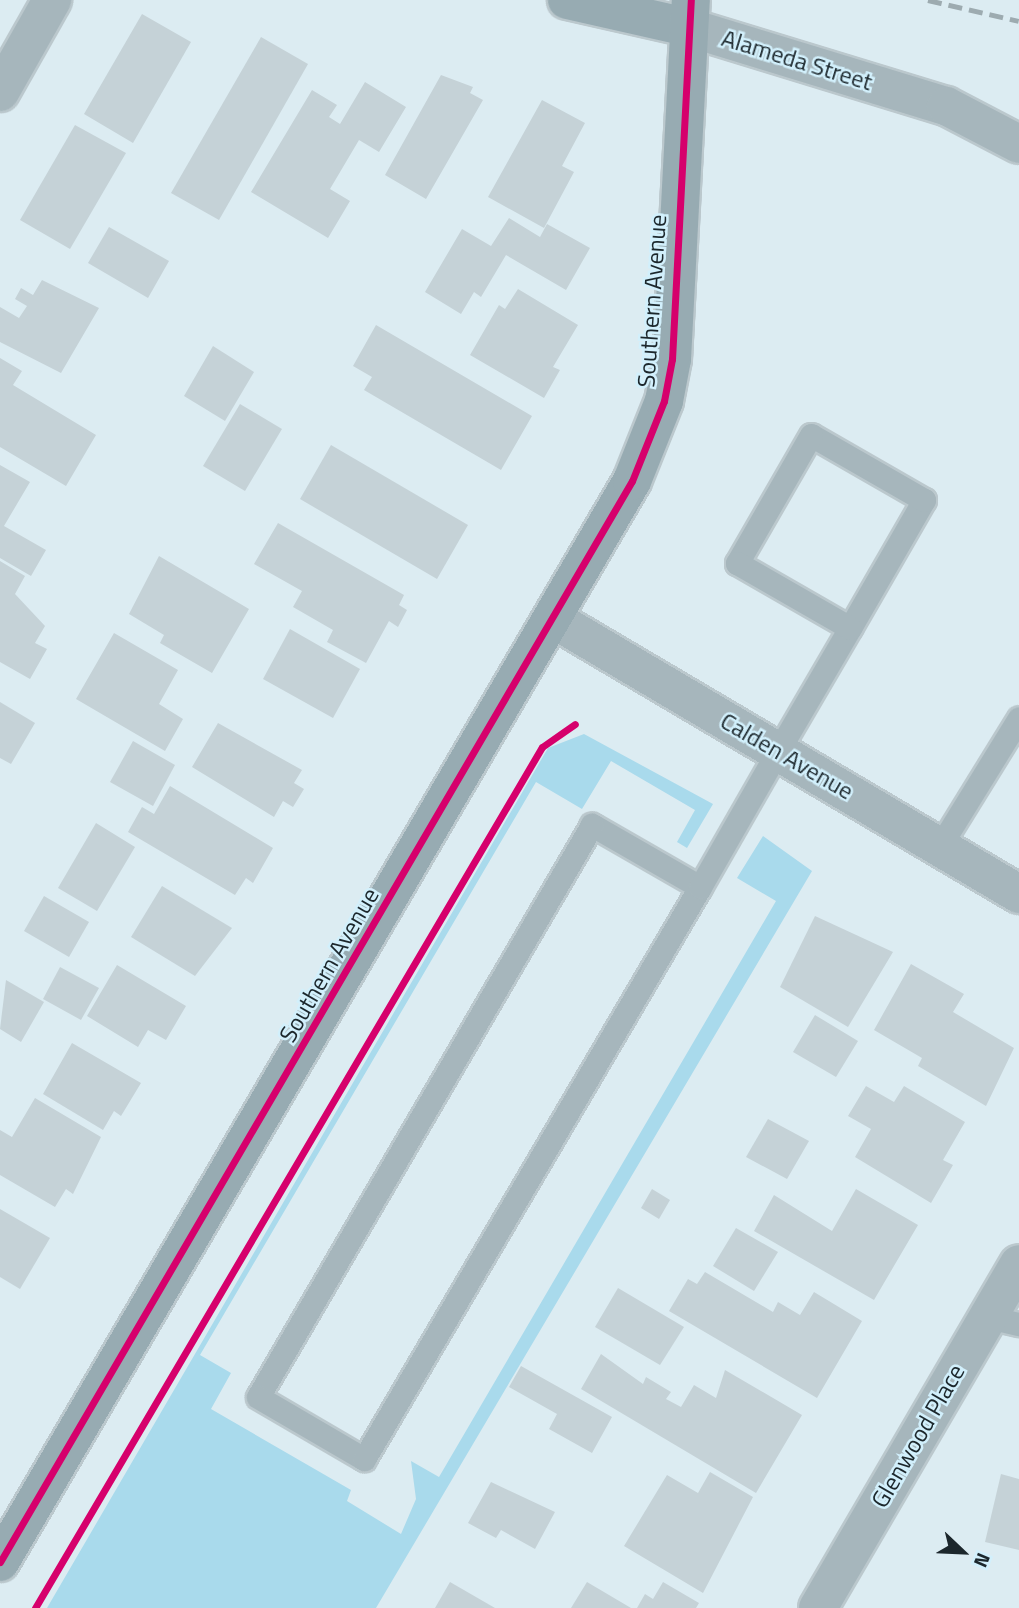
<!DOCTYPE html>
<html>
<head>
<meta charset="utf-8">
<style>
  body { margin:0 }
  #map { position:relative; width:1019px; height:1608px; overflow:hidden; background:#dcecf2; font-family:"Titillium Web",sans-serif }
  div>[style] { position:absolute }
  .green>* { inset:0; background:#a9daec }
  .building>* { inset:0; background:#c5d2d7 }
  .roads { filter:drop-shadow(2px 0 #bbc8cd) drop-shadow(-2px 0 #bbc8cd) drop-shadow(0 2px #bbc8cd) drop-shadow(0 -2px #bbc8cd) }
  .lane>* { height:23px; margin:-11.5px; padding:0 11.5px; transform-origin:11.5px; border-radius:11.5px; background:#a6b6bc }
  .street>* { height:38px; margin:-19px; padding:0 19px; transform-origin:19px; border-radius:19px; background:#a6b6bc }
  .secondary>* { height:38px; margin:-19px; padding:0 19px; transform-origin:19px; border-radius:19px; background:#97abb2 }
  .rail>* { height:5px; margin-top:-2.5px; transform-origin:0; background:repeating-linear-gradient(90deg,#9dabb0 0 14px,transparent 0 21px) }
  .cycleway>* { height:7px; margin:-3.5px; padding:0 3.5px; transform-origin:3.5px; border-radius:3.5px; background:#d6006c }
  span { translate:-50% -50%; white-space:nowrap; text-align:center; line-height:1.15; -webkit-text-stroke:5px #d2f0fc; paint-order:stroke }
  .street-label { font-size:24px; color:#1c272c }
  .north { position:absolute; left:928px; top:1517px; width:70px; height:70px; -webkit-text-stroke:5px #d2f0fc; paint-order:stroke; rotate:113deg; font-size:19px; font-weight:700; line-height:28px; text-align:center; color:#1c272c }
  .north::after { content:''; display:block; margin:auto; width:24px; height:32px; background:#1c272c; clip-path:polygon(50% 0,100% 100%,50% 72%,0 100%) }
</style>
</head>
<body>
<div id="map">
  <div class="green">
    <i style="clip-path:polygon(584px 734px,713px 804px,687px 848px,677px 842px,695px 810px,611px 761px,582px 809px,536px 782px,200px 1355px,231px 1373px,211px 1409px,351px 1490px,347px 1501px,401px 1534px,416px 1499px,411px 1461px,439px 1477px,776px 901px,737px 878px,763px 836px,812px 871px,376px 1608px,47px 1608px,548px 748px)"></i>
  </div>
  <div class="building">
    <i style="clip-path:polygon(142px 14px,191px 42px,133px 143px,84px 114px)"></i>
    <i style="clip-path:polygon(261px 37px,308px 64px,219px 220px,171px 193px)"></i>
    <i style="clip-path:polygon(441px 75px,473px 87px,470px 93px,483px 100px,426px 199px,385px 175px)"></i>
    <i style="clip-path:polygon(365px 82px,406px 107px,379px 152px,359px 140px,330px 189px,350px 201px,328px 238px,251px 192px,312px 90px,337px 105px,329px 117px,340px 124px)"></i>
    <i style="clip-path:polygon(542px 100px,585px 123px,562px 166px,574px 172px,544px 228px,488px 197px)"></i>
    <i style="clip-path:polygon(75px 125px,126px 153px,70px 249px,20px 220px)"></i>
    <i style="clip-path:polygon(509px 218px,540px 237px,547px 224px,590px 248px,566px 290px,506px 255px,481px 297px,474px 292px,461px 314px,425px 292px,462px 229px,491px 246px)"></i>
    <i style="clip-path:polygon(109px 227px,169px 261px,148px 298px,88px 263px)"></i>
    <i style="clip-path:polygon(42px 280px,99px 308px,61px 373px,0 342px,0 307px,19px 318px,27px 306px,15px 299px,21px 288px,33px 295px)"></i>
    <i style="clip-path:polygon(518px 289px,578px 325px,553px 367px,560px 370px,544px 398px,470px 355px,499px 305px,505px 309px)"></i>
    <i style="clip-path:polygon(376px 325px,532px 416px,501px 470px,364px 390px,372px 377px,353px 366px)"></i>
    <i style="clip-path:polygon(213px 346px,254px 372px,225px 421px,184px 396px)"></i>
    <i style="clip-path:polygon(0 358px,22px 371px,13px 385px,96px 435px,66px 486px,0 447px)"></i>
    <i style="clip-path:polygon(240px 404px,282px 429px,245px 491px,203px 466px)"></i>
    <i style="clip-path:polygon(331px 445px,468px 525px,437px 579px,300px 499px)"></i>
    <i style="clip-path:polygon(0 465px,30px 482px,4px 526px,46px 550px,31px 576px,0 558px)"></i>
    <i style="clip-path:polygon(278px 523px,404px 595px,399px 605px,407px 610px,398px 627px,389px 621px,366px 663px,327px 642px,333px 630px,293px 607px,302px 591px,254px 564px)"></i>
    <i style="clip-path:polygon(159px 556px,249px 609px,212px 673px,160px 643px,164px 635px,129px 614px)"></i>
    <i style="clip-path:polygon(0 561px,25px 576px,15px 594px,45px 626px,35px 643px,47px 649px,30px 679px,0 662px)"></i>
    <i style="clip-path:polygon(290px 629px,360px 669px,333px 718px,263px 679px)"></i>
    <i style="clip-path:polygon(114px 633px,178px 670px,159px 704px,183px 719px,165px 751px,76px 699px)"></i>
    <i style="clip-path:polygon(0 702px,35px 723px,11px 764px,0 758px)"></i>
    <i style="clip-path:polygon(218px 723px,302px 770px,294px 783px,304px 789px,293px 807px,283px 801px,274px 817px,192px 767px)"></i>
    <i style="clip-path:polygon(133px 741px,175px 765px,153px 806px,110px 782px)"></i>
    <i style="clip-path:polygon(170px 786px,273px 848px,253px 883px,246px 878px,235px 895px,128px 832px,142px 807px,154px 814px)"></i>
    <i style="clip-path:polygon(96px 823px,135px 847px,97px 911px,58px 888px)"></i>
    <i style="clip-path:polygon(162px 886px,232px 928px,195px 976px,131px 937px)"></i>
    <i style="clip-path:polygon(44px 896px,89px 922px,69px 957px,24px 931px)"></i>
    <i style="clip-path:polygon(815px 916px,893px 952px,848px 1027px,780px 987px)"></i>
    <i style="clip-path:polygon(911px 964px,964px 994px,953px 1012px,1014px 1048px,986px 1106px,918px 1066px,922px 1058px,874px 1030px)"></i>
    <i style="clip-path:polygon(117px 965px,186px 1006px,166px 1040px,148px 1030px,138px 1047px,87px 1016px)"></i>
    <i style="clip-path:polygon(60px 967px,99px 988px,81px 1020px,43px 999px)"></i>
    <i style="clip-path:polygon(6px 980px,44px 1002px,21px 1042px,0 1029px)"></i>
    <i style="clip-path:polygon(815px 1015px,858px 1041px,836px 1077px,793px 1052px)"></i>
    <i style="clip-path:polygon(72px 1043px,141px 1083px,121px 1116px,114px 1111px,103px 1130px,43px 1094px)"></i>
    <i style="clip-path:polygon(866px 1086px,894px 1102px,904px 1086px,965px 1122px,943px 1160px,953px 1165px,931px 1203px,855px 1157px,871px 1129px,848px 1116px)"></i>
    <i style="clip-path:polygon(35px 1098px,101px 1137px,73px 1194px,66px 1189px,55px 1207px,0 1175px,0 1130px,12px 1137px)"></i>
    <i style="clip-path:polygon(768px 1119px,809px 1141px,787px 1179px,746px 1157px)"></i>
    <i style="clip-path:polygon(652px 1189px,670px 1200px,659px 1219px,641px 1208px)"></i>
    <i style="clip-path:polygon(856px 1189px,918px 1225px,874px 1300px,754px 1231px,774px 1195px,832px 1231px)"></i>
    <i style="clip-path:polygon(0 1209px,50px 1238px,20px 1289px,0 1277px)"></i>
    <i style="clip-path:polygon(736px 1228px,778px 1252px,754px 1291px,713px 1266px)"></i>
    <i style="clip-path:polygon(705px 1272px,773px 1312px,778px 1302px,800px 1315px,814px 1292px,862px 1321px,817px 1398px,669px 1311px,688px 1279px,697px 1284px)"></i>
    <i style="clip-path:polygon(618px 1288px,684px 1327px,660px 1365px,595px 1327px)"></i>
    <i style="clip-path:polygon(601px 1354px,643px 1384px,646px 1377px,671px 1392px,666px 1399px,681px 1407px,694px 1385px,716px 1398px,725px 1370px,802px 1415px,756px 1493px,581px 1389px)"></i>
    <i style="clip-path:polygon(521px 1366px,612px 1417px,592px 1453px,549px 1429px,557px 1414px,509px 1387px)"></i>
    <i style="clip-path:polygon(710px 1472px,753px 1497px,703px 1593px,624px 1546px,667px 1475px,698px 1493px)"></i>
    <i style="clip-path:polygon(1001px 1474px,1019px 1479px,1019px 1550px,985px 1542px)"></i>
    <i style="clip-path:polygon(491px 1482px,555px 1512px,535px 1549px,501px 1530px,496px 1538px,468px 1523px)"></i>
    <i style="clip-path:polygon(450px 1582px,495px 1608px,435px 1608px)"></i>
    <i style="clip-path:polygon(587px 1582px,631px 1608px,571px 1608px)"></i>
    <i style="clip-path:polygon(663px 1582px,699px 1603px,696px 1608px,637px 1608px,645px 1594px,653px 1599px)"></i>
  </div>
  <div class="roads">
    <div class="lane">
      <i style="left:940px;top:846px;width:150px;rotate:-58.3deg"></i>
      <i style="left:700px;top:887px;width:125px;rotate:-150.1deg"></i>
      <i style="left:592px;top:825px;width:662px;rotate:120.28deg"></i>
      <i style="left:258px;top:1397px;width:123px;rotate:30.3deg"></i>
      <i style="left:364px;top:1459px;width:663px;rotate:-59.57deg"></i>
      <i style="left:700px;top:887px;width:157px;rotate:-60.2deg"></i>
      <i style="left:778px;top:751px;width:143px;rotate:-59.7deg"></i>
      <i style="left:850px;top:628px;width:148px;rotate:-60deg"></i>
      <i style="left:924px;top:500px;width:130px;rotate:-150.1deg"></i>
      <i style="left:811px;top:435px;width:148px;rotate:120deg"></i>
      <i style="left:737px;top:563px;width:130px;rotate:29.9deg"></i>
      <i style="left:988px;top:1317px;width:32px;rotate:13deg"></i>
    </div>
    <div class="street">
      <i style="left:687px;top:27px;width:271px;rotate:17deg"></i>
      <i style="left:946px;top:106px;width:82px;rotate:27.5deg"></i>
      <i style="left:0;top:92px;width:106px;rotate:-60.5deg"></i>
      <i style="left:555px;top:620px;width:539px;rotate:30.56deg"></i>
      <i style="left:818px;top:1608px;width:398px;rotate:-59.7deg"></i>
    </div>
    <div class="secondary">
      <i style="left:567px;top:0;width:123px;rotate:12.7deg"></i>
      <i style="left:0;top:1562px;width:1252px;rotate:-59.69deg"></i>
      <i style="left:632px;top:481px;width:86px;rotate:-68.2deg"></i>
      <i style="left:664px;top:401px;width:43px;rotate:-79.2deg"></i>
      <i style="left:672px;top:359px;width:360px;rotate:-87deg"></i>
    </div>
  </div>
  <div class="rail">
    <i style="left:928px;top:0;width:93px;rotate:13deg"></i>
  </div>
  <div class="cycleway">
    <i style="left:0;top:1562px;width:1252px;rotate:-59.69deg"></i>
    <i style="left:632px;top:481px;width:86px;rotate:-68.2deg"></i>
    <i style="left:664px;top:401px;width:43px;rotate:-79.2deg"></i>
    <i style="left:672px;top:359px;width:360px;rotate:-87deg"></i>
    <i style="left:35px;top:1608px;width:999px;rotate:-59.51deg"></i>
    <i style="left:542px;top:747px;width:40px;rotate:-34.9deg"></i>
  </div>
  <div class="street-label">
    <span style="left:797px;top:60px;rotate:17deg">Alameda Street</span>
    <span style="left:652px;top:301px;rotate:-86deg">Southern Avenue</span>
    <span style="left:787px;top:756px;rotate:30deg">Calden Avenue</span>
    <span style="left:329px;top:965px;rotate:-60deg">Southern Avenue</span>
    <span style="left:918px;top:1436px;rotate:-60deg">Glenwood Place</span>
  </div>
  <div class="north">N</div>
</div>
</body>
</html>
